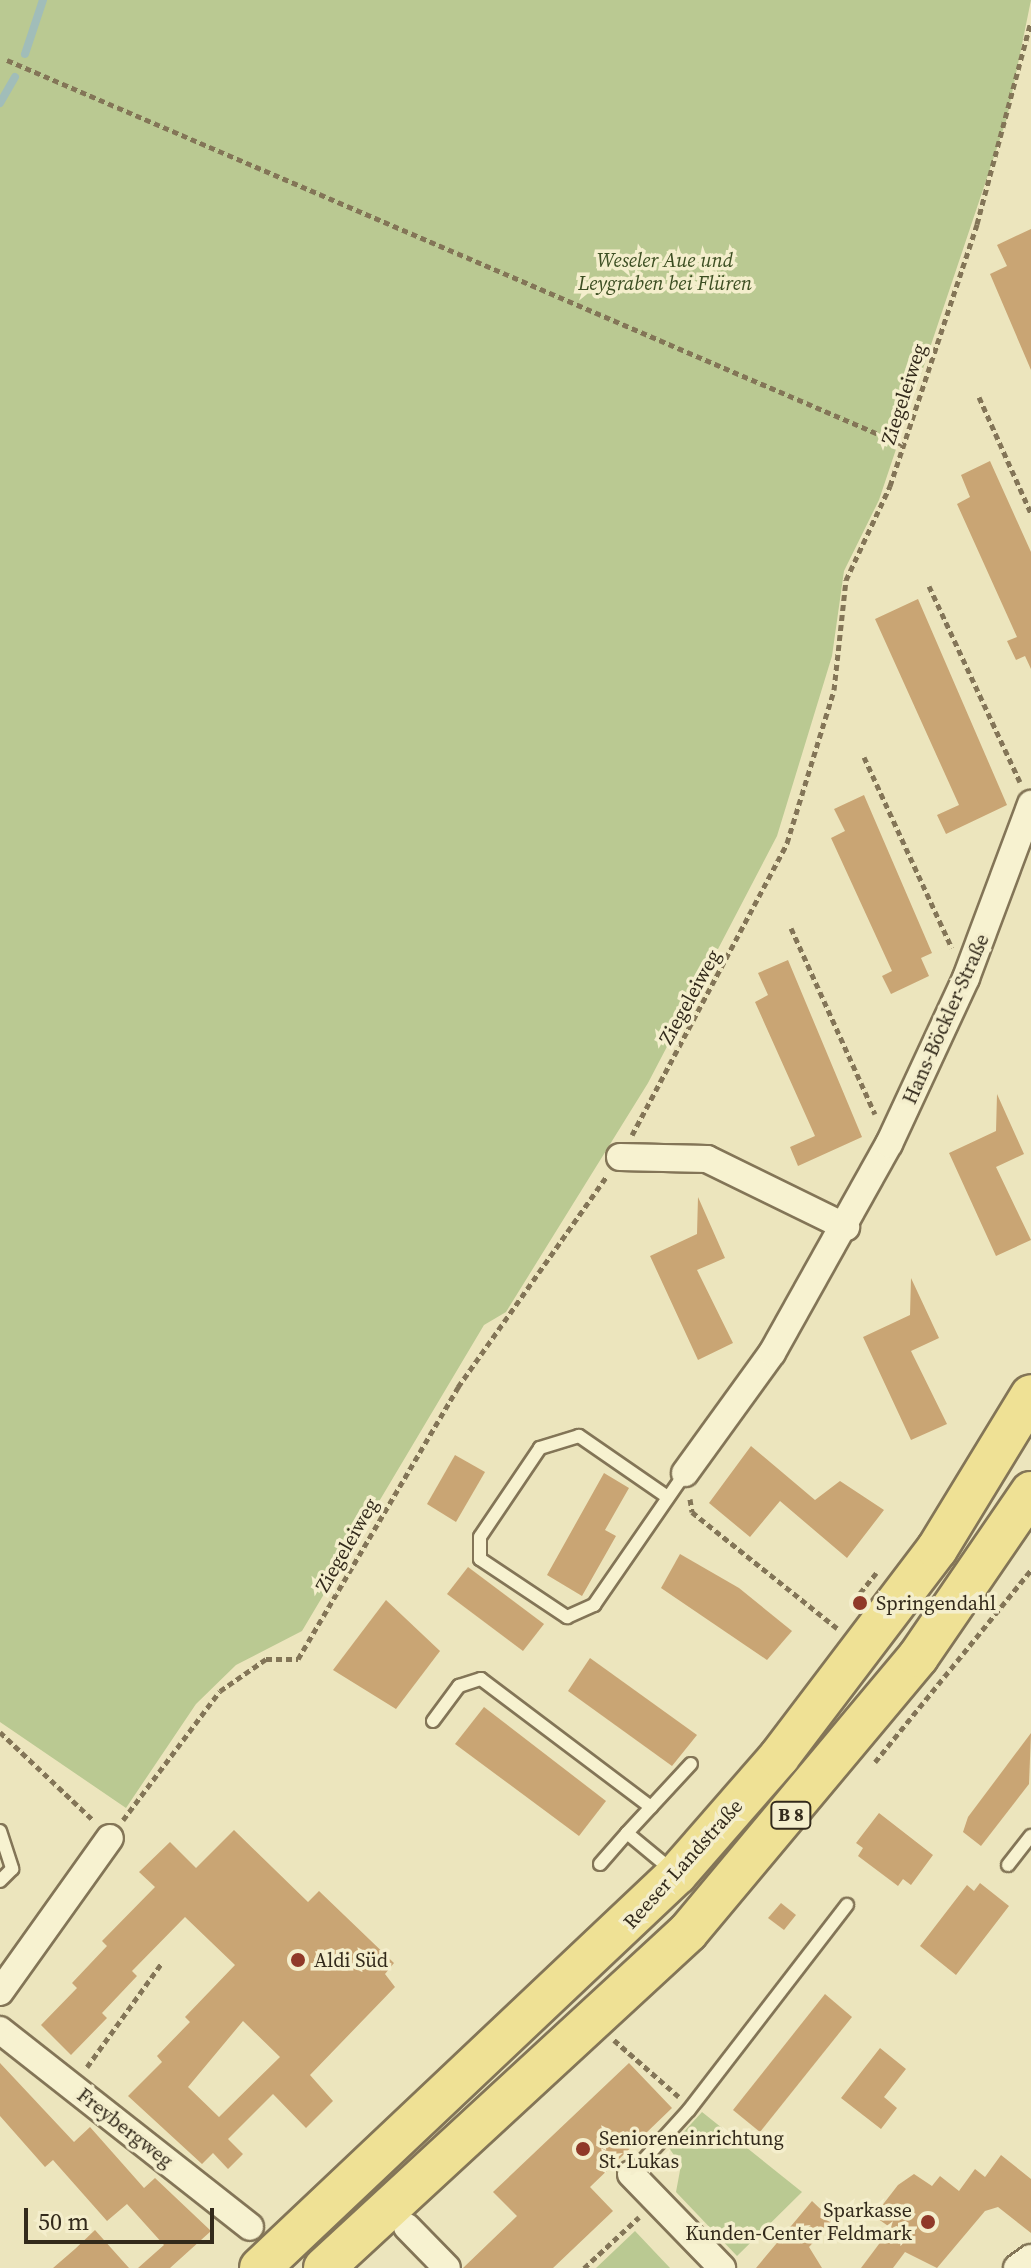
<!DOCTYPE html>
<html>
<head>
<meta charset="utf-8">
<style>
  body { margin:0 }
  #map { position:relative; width:1031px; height:2268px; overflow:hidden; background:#ece5bd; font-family:"Source Serif 4",serif }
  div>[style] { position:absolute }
  .green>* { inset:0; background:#bac992 }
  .stream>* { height:8px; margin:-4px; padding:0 4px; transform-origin:4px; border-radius:4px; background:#a1bdb9 }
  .building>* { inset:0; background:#c9a574 }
  .path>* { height:5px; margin-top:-2.5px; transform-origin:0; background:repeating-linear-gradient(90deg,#837557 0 6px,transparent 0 10px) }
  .roads { filter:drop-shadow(2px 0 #837557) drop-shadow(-2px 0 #837557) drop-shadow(0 2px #837557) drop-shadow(0 -2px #837557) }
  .service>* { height:12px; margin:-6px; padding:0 6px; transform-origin:6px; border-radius:6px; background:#f7f2d0 }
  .minor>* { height:26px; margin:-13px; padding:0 13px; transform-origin:13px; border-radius:13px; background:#f7f2d0 }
  .primary>* { height:40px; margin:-20px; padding:0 20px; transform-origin:20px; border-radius:20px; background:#efe195 }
  .dots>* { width:22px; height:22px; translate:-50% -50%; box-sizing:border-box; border:4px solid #f4eecc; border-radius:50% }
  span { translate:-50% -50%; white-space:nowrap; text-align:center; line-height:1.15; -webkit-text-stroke:7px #f4eecc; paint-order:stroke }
  .shield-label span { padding:2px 6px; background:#f4eecc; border:2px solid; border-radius:6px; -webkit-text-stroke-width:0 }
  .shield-label { font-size:18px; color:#332a1b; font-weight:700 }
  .park-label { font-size:20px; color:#3c4e22; font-style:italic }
  .street-label { font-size:20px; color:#332a1b }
  .poi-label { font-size:20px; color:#332a1b }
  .left { translate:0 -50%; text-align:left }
  .right { translate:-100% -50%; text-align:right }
  .scale { position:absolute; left:24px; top:2208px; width:190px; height:36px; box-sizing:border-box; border:4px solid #332a1b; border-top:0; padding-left:10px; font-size:24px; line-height:28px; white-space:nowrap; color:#332a1b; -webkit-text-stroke:6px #f4eecc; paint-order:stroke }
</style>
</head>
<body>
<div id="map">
  <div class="green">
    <i style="clip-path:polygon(0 0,1031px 0,1007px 118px,879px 500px,844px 571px,832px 656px,777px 836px,648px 1083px,506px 1312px,484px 1325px,302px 1631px,236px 1665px,196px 1704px,126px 1808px,0 1722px)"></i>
    <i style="clip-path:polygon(702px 2112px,802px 2192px,737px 2256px,676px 2192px,681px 2165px,669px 2148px)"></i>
    <i style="clip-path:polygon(635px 2231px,670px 2268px,595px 2268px,596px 2268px)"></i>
  </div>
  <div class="stream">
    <i style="left:25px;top:54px;width:57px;rotate:-71.6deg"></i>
    <i style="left:0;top:103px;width:30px;rotate:-60deg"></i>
  </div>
  <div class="building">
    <i style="clip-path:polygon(1031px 229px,1031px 370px,990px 274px,1007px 266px,997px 245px)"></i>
    <i style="clip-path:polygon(990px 461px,1031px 552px,1031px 669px,1025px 656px,1016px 660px,1007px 641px,1017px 637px,957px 504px,970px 497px,961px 475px)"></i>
    <i style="clip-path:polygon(918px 599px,1007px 805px,946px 834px,937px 815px,959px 805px,875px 619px)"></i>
    <i style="clip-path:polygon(864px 795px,932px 953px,921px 958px,929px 976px,891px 994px,882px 976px,892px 971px,831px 838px,845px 831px,834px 809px)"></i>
    <i style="clip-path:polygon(788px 960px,862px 1137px,798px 1166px,790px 1147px,815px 1136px,755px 1002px,768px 995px,758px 973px)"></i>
    <i style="clip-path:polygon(997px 1094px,1024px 1154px,996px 1167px,1031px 1240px,996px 1256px,949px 1153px,996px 1131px)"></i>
    <i style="clip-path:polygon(698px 1197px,725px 1258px,697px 1270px,733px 1343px,698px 1360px,650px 1256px,697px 1234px)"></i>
    <i style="clip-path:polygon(911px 1278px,939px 1338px,911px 1351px,947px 1424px,911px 1440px,863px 1337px,910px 1315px)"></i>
    <i style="clip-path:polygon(751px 1446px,815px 1500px,840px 1481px,884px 1510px,847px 1558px,780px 1501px,750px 1537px,709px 1503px)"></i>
    <i style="clip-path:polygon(455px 1455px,485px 1472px,456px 1522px,427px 1504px)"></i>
    <i style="clip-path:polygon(604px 1473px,629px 1488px,605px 1530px,616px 1536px,582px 1596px,547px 1575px)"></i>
    <i style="clip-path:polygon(680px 1554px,739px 1588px,792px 1631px,767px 1660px,661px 1588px)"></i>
    <i style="clip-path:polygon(468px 1567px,544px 1624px,523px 1651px,447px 1594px)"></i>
    <i style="clip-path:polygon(386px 1600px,440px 1651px,396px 1709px,333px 1670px)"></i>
    <i style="clip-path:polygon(590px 1658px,697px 1735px,672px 1766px,568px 1691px)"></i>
    <i style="clip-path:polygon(484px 1707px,606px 1801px,579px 1836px,455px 1744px)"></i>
    <i style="clip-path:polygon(1031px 1733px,1029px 1784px,981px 1846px,963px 1832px,968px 1817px)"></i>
    <i style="clip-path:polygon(879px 1813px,933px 1855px,911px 1885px,903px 1879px,898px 1886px,858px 1856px,863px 1848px,856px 1843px)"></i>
    <i style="clip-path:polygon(evenodd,234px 1830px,308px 1902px,319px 1891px,394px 1963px,385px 1974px,395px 1987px,310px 2075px,333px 2101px,306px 2128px,273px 2094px,228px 2139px,243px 2154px,228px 2169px,213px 2153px,202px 2164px,128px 2096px,162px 2062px,157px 2056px,190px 2022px,185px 2017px,235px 1965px,185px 1917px,132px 1971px,137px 1976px,102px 2013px,107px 2018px,71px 2055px,41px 2025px,77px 1988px,72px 1983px,107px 1946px,102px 1941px,155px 1887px,139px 1872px,170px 1842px,196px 1868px,234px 1830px,243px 2021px,280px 2057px,219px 2117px,188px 2087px,243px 2021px)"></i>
    <i style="clip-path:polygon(980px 1883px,1009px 1906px,956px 1975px,920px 1946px,967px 1885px,974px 1891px)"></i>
    <i style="clip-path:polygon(781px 1903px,796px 1915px,784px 1930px,768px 1918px)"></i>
    <i style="clip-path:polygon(825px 1994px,852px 2017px,760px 2132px,733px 2110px)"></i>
    <i style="clip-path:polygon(880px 2048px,906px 2069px,884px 2097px,897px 2108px,881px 2129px,841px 2098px)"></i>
    <i style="clip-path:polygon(0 2063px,74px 2142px,90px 2127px,144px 2188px,155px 2178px,211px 2231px,170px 2268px,138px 2268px,164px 2245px,127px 2204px,107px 2221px,53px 2160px,45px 2167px,0 2116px)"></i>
    <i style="clip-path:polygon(629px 2063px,672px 2108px,590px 2187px,613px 2211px,553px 2268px,463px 2268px,517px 2216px,493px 2192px)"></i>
    <i style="clip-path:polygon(1001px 2155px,1031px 2179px,1031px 2233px,998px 2207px,985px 2211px,937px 2268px,905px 2252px,893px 2268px,861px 2268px,891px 2228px,874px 2216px,898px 2185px,914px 2174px,932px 2186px,940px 2176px,959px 2191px,975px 2169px,985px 2177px)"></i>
    <i style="clip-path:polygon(812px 2201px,833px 2221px,809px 2247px,822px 2268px,756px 2268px)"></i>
    <i style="clip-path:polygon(95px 2230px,129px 2268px,53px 2268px,75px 2249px)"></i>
  </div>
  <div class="path">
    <i style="left:7px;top:60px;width:976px;rotate:23.23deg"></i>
    <i style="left:979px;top:397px;width:127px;rotate:65.9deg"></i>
    <i style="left:929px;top:586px;width:216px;rotate:65.1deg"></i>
    <i style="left:864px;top:757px;width:210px;rotate:65.3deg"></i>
    <i style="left:791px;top:928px;width:204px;rotate:65.7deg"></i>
    <i style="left:632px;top:1135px;width:331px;rotate:-62deg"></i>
    <i style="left:787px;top:843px;width:160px;rotate:-72.9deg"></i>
    <i style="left:834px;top:690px;width:111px;rotate:-83.8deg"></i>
    <i style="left:846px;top:580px;width:104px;rotate:-64.9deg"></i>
    <i style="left:890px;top:486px;width:276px;rotate:-71.6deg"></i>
    <i style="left:977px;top:224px;width:210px;rotate:-75.1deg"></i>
    <i style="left:690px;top:1499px;width:13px;rotate:81deg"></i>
    <i style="left:692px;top:1512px;width:186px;rotate:38.7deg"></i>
    <i style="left:860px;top:1593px;width:26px;rotate:-51deg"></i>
    <i style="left:0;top:1732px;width:128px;rotate:43.4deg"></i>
    <i style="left:875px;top:1762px;width:247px;rotate:-50.9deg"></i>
    <i style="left:123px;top:1820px;width:161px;rotate:-53.1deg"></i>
    <i style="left:220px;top:1691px;width:56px;rotate:-34.8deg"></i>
    <i style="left:266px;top:1659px;width:32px"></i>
    <i style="left:298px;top:1659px;width:316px;rotate:-59.5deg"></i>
    <i style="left:458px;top:1387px;width:257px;rotate:-54.8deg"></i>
    <i style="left:614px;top:2040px;width:86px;rotate:41.2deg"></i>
    <i style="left:87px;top:2067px;width:127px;rotate:-54.3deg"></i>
    <i style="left:584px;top:2268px;width:75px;rotate:-42.8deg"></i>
  </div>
  <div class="roads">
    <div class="service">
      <i style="left:666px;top:1496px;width:106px;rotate:-145.4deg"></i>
      <i style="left:579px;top:1436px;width:41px;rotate:162.9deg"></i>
      <i style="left:540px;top:1448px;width:107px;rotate:124deg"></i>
      <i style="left:480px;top:1537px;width:22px;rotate:90deg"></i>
      <i style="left:480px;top:1559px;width:105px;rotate:33.7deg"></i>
      <i style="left:567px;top:1617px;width:30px;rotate:-24deg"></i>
      <i style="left:594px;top:1605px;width:160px;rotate:-55.4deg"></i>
      <i style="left:433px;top:1721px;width:44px;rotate:-53.4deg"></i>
      <i style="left:459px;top:1686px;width:23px;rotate:-18deg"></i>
      <i style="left:481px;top:1679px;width:213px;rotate:37deg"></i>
      <i style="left:0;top:1831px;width:40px;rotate:72deg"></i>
      <i style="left:12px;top:1869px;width:17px;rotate:135deg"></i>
      <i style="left:627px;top:1833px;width:94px;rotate:-47.2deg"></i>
      <i style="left:600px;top:1864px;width:41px;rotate:-48.9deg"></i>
      <i style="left:627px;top:1833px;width:61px;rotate:39.7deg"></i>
      <i style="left:1008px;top:1865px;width:37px;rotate:-52deg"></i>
      <i style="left:631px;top:2174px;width:86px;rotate:-47.8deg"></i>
      <i style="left:689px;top:2110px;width:259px;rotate:-52.4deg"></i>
    </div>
    <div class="minor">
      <i style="left:620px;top:1157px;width:87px;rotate:1.3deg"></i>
      <i style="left:707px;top:1159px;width:155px;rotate:26.1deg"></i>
      <i style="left:685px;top:1473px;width:148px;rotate:-54.1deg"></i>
      <i style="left:772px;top:1353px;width:240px;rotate:-60.8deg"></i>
      <i style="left:889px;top:1144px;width:183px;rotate:-65.1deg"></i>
      <i style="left:966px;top:978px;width:186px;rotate:-69.5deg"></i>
      <i style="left:0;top:1992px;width:189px;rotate:-54.5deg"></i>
      <i style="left:0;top:2030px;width:318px;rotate:38.2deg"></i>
      <i style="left:631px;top:2174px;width:131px;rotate:45.9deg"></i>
      <i style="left:407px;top:2227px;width:57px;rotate:45.7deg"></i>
      <i style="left:1017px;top:2268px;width:17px;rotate:-36deg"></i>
    </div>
    <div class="primary">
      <i style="left:260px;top:2268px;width:574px;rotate:-43.38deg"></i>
      <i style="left:677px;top:1874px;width:155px;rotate:-48.9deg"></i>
      <i style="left:779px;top:1757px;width:261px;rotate:-52.8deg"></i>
      <i style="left:937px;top:1549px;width:180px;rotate:-58.6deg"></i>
      <i style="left:324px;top:2268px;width:495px;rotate:-42.7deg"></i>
      <i style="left:688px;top:1932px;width:359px;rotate:-50.1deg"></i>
      <i style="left:918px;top:1657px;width:200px;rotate:-55.6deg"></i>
    </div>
  </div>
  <div class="dots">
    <i style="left:860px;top:1603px;background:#903929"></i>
    <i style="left:298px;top:1960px;background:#903929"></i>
    <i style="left:583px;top:2149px;background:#903929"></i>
    <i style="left:928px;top:2222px;background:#903929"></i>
  </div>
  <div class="shield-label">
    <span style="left:791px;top:1815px">B 8</span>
  </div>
  <div class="park-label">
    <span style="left:665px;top:272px">Weseler Aue und<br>Leygraben bei Flüren</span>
  </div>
  <div class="street-label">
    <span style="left:904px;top:394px;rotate:-72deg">Ziegeleiweg</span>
    <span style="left:690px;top:997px;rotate:-61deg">Ziegeleiweg</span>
    <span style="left:946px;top:1019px;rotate:-66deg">Hans-Böckler-Straße</span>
    <span style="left:347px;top:1545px;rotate:-60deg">Ziegeleiweg</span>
    <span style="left:683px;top:1864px;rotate:-48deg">Reeser Landstraße</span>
    <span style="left:125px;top:2128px;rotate:38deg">Freybergweg</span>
  </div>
  <div class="poi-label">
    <span class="left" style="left:876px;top:1603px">Springendahl</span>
    <span class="left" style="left:314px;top:1960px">Aldi Süd</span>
    <span class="left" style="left:599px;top:2150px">Senioreneinrichtung<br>St. Lukas</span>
    <span class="right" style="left:912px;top:2222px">Sparkasse<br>Kunden-Center Feldmark</span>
  </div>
  <div class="scale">50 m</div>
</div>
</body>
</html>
